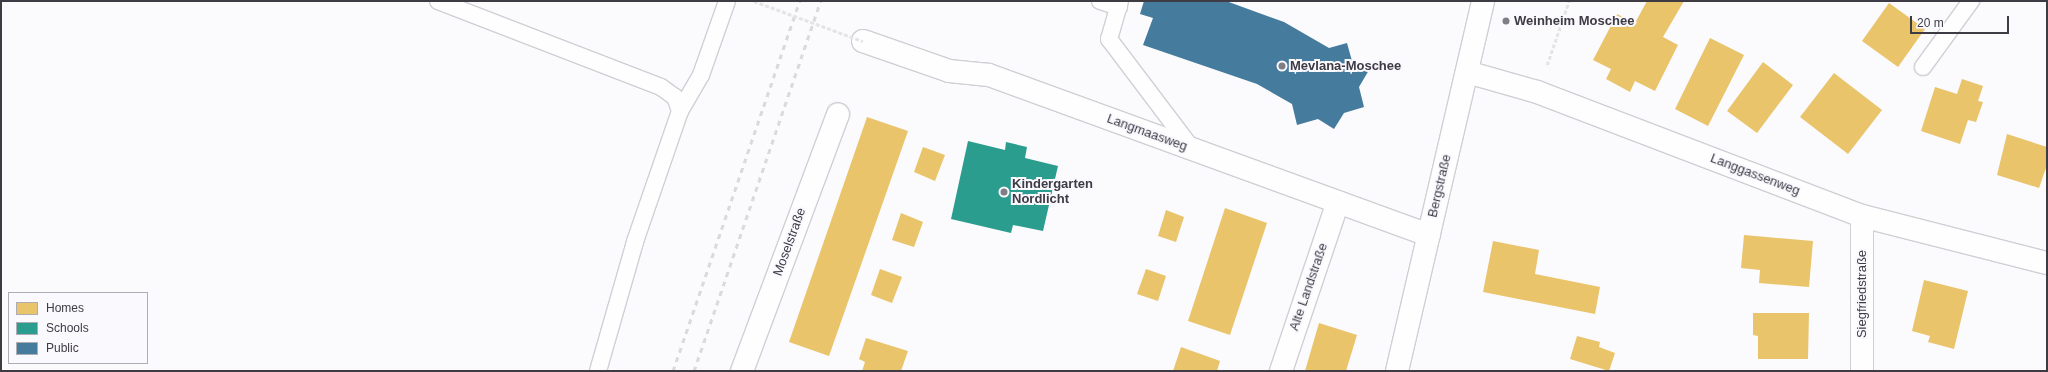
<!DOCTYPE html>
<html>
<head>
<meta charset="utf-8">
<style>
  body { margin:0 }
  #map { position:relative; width:2048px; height:372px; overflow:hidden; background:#fbfafd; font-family:Arial,sans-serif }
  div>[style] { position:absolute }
  .homes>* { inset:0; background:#e9c46a }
  .schools>* { inset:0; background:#2a9d8f }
  .public>* { inset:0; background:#457b9d }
  .path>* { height:2.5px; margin-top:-1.25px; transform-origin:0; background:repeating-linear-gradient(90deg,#e4e4e5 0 4px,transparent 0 6px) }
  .roads { filter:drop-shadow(1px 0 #d1cfd5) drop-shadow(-1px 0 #d1cfd5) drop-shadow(0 1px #d1cfd5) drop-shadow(0 -1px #d1cfd5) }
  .lane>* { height:16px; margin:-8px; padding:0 8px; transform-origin:8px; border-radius:8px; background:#fefeff }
  .street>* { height:22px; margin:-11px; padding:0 11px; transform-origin:11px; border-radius:11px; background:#fefeff }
  .secondary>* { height:22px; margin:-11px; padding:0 11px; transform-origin:11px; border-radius:11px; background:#fefeff }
  .rail>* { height:3px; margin-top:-1.5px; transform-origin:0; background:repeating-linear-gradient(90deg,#dadadb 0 5px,transparent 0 10px) }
  .path-bridge>* { height:2.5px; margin-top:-1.25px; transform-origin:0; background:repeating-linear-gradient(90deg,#e4e4e5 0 4px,transparent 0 6px) }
  .dots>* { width:11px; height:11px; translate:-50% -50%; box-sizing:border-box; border:2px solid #faf9fe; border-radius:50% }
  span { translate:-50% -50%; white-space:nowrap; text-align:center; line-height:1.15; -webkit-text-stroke:4px #faf9fe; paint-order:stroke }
  .poi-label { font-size:13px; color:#3e3b45; font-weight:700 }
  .left { translate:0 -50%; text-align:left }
  .street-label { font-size:13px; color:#3e3b45 }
  .frame { position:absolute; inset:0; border:2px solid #3e3b45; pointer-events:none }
  .legend { position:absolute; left:8px; top:292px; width:140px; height:72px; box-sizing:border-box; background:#faf9fe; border:1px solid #afadb4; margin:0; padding:5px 7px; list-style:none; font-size:12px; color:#3e3b45 }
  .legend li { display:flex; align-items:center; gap:8px; height:20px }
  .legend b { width:20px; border:1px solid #afadb4 }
  .scale { position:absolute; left:1910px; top:16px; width:99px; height:18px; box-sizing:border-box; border:2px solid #3e3b45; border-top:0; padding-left:5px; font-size:12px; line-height:14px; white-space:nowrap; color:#3e3b45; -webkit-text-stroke:3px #faf9fe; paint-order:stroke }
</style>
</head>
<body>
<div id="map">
  <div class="homes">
    <i style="clip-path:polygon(1647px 1px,1684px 1px,1663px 37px,1678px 45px,1655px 91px,1635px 81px,1630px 92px,1606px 79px,1611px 69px,1593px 60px,1617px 14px,1635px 23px)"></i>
    <i style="clip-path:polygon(1889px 3px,1925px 29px,1898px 67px,1862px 41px)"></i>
    <i style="clip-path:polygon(1710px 38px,1744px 55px,1708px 126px,1675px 109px)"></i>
    <i style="clip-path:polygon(1763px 62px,1793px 85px,1757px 133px,1727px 111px)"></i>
    <i style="clip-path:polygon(1834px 73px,1882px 110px,1848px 154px,1800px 117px)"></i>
    <i style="clip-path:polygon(1962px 79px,1983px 86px,1978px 101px,1983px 102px,1976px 122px,1968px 120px,1960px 144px,1921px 131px,1935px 87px,1957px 94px)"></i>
    <i style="clip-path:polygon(867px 117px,908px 131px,829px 356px,789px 342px)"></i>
    <i style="clip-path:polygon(2007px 134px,2047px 147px,2047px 165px,2039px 188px,1997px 175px)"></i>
    <i style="clip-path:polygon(923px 147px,945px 155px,935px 181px,914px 172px)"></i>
    <i style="clip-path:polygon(1225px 208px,1267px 223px,1230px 335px,1188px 321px)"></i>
    <i style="clip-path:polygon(1166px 210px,1184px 217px,1176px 242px,1158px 236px)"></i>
    <i style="clip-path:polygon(901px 213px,923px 222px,914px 247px,892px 240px)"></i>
    <i style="clip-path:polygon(1744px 235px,1813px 241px,1809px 287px,1759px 283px,1760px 270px,1741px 268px)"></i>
    <i style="clip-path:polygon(1493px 241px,1539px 250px,1535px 274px,1600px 287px,1595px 314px,1483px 292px)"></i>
    <i style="clip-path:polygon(880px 269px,902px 277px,892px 303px,871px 295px)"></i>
    <i style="clip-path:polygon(1146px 269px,1166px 276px,1158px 301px,1137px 294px)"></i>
    <i style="clip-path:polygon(1924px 280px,1968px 291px,1954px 349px,1928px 342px,1930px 336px,1912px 331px)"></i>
    <i style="clip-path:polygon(1753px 313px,1809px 313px,1808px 359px,1758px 359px,1758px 336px,1753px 335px)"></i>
    <i style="clip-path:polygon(1319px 323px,1357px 335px,1346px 371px,1305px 371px)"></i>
    <i style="clip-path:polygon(1577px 336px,1600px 342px,1599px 347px,1615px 353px,1609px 371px,1570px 359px)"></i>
    <i style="clip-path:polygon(866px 338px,908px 351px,901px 371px,862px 371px,865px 362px,859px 359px)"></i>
    <i style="clip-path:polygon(1181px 347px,1220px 361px,1217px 371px,1173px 371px)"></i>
  </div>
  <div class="schools">
    <i style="clip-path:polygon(968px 141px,1005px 150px,1006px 142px,1027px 147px,1025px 158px,1058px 166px,1043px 231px,1013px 225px,1011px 233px,951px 219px)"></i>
  </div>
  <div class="public">
    <i style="clip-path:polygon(1144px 1px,1226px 1px,1284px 22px,1329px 48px,1347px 43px,1352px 61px,1369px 70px,1359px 87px,1364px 107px,1344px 113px,1334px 129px,1318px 119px,1297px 125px,1292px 104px,1257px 84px,1143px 45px,1153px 18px,1140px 14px)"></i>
  </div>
  <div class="path">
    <i style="left:1547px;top:65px;width:68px;rotate:-71deg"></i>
  </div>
  <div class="roads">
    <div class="lane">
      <i style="left:438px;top:1px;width:239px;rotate:21.1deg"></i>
      <i style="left:661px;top:87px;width:17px;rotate:36deg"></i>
      <i style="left:675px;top:97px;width:15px;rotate:70deg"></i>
      <i style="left:680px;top:111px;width:139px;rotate:109deg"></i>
      <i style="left:635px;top:242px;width:134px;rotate:106deg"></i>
      <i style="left:1100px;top:1px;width:20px;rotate:18deg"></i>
      <i style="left:1120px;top:1px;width:40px;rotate:106deg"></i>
      <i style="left:1109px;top:39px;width:139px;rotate:52.9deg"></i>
      <i style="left:1923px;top:67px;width:82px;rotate:-54deg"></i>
      <i style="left:680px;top:111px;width:42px;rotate:-59.7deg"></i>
      <i style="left:701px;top:75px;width:78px;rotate:-70.6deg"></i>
    </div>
    <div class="street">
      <i style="left:863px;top:41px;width:91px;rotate:19.2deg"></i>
      <i style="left:949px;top:71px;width:40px;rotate:5.7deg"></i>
      <i style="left:989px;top:75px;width:468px;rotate:20deg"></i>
      <i style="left:1467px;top:72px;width:73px;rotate:15.9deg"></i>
      <i style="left:1537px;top:92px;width:348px;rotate:20.9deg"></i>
      <i style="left:1862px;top:216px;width:191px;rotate:14.3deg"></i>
      <i style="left:742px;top:371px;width:274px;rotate:-69.5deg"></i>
      <i style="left:1281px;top:371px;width:178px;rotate:-71.4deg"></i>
      <i style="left:1862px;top:371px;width:155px;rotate:-90deg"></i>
    </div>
    <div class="secondary">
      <i style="left:1397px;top:371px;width:380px;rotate:-76.9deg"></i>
    </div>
  </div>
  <div class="rail">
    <i style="left:673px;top:371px;width:391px;rotate:-71.1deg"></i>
    <i style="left:694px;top:371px;width:391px;rotate:-71.1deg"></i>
  </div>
  <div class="path-bridge">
    <i style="left:754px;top:1px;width:116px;rotate:20.2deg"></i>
  </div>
  <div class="dots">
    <i style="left:1506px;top:21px;background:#807e85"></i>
    <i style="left:1282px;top:66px;background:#807e85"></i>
    <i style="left:1004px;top:192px;background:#807e85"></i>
  </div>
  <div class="poi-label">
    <span class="left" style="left:1514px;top:21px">Weinheim Moschee</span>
    <span class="left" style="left:1290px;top:66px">Mevlana-Moschee</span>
    <span class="left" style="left:1012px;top:192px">Kindergarten<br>Nordlicht</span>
  </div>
  <div class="street-label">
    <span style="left:1147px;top:133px;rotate:20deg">Langmaasweg</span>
    <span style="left:1755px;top:175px;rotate:21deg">Langgassenweg</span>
    <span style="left:1440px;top:186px;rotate:-77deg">Bergstraße</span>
    <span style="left:790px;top:242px;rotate:-70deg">Moselstraße</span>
    <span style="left:1309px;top:287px;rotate:-71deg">Alte Landstraße</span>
    <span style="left:1862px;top:294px;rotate:-90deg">Siegfriedstraße</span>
  </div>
  <div class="frame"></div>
  <ul class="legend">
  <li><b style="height:11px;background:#e9c46a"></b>Homes</li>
  <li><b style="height:11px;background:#2a9d8f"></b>Schools</li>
  <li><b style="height:11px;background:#457b9d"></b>Public</li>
  </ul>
  <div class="scale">20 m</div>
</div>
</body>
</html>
